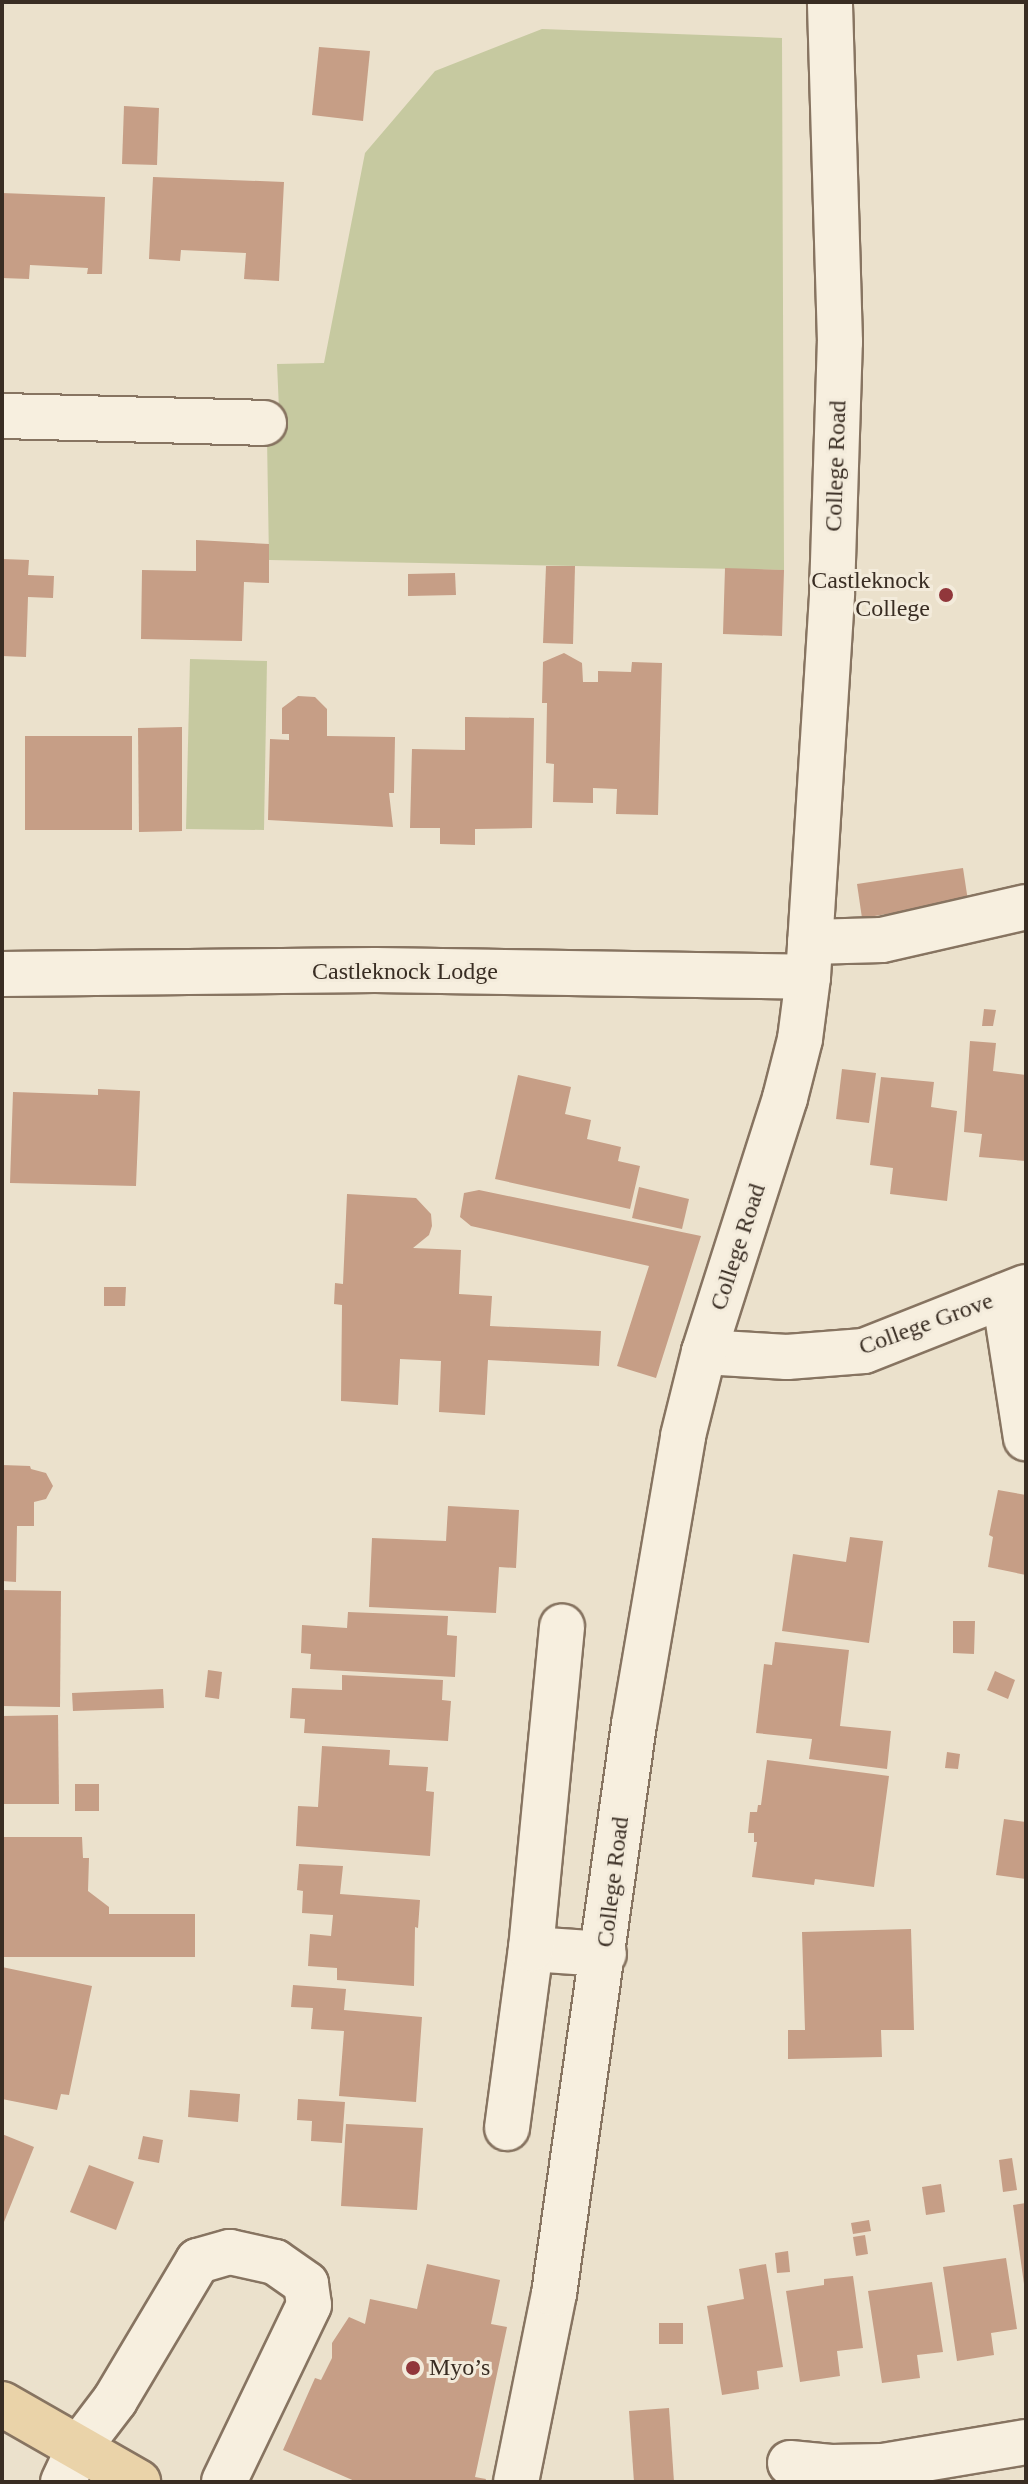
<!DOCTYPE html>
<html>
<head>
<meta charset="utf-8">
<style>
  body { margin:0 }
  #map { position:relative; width:1028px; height:2484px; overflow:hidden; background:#ebe1cc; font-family:"Times New Roman",serif }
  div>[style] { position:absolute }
  .green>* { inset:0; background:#c6c9a0 }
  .building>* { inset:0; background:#c69e86 }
  .roads { filter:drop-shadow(2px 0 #877461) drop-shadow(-2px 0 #877461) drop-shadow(0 2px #877461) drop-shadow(0 -2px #877461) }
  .minor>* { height:44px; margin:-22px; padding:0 22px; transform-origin:22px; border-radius:22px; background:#f7efdf }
  .major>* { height:44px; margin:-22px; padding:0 22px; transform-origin:22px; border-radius:22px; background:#ead3a9 }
  .dots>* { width:22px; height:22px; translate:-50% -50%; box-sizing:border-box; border:4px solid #f3ebdb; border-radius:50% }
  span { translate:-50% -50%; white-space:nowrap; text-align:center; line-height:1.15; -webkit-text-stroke:6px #f3ebdb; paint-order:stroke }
  .street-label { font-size:24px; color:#392d23 }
  .poi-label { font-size:24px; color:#392d23 }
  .right { translate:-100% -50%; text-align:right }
  .left { translate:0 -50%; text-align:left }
  .frame { position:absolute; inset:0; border:4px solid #392d23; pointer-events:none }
</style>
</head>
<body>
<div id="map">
  <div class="green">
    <i style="clip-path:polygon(542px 29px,782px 38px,784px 570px,269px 560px,267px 438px,280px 432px,277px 364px,324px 363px,365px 153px,435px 71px)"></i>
    <i style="clip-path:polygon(190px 659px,267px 661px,264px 830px,186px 829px)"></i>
  </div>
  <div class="building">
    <i style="clip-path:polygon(319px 47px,370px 51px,363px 121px,312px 115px)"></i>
    <i style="clip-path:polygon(124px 106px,159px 108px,157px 165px,122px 164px)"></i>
    <i style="clip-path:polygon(153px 177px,284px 182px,279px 281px,244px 279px,246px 253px,181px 250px,180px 261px,149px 259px)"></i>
    <i style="clip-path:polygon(2px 193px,105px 197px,102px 274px,87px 274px,88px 268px,30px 265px,29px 279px,2px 278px)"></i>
    <i style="clip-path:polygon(196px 540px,269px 544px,269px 583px,244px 582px,242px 641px,141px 639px,142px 570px,196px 571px)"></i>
    <i style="clip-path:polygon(2px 559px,29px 560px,28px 575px,54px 576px,53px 598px,28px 597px,26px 657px,2px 656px)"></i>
    <i style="clip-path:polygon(546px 566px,575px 566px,573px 644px,543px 643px)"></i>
    <i style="clip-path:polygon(725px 568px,784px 570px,782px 636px,723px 634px)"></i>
    <i style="clip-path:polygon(455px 573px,456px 595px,408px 596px,408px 574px)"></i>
    <i style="clip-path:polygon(564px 653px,582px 663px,583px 682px,598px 682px,598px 671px,631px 672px,632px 662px,662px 663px,658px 815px,616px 814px,617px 789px,593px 788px,593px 803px,553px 802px,554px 764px,546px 763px,547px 703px,542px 703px,543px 662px)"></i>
    <i style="clip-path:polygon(298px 696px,315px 697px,327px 709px,327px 736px,395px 737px,394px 793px,389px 793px,393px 827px,268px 820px,270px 739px,289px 740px,289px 734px,282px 734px,282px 708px)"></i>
    <i style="clip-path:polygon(465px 717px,534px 718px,532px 828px,475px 829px,475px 845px,440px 844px,440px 828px,410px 828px,412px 749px,465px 750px)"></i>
    <i style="clip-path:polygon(182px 727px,182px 831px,139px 832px,138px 728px)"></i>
    <i style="clip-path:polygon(25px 736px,132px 736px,132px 830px,25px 830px)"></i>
    <i style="clip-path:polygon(963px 868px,968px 901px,862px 918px,857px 884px)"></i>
    <i style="clip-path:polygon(984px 1009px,996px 1010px,993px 1026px,982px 1026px)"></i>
    <i style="clip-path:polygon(970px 1041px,996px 1043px,993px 1071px,1026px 1075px,1026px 1161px,979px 1157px,982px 1134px,964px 1132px)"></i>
    <i style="clip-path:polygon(842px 1069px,876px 1073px,869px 1123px,836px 1119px)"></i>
    <i style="clip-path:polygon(518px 1075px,571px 1087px,565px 1114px,591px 1120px,587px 1139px,621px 1147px,618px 1161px,640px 1166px,630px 1209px,495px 1179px)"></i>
    <i style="clip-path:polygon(881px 1077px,934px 1082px,931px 1107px,957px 1111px,947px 1201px,890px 1194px,893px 1168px,870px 1165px)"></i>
    <i style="clip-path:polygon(98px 1089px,140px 1091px,136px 1186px,10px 1183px,13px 1092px,98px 1095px)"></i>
    <i style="clip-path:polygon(639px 1187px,689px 1199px,682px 1229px,632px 1218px)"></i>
    <i style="clip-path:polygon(479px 1190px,701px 1236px,656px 1378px,617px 1366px,649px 1266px,471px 1226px,460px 1217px,464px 1193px)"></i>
    <i style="clip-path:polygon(347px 1194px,416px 1198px,431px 1214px,432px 1226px,429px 1235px,413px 1248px,461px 1250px,459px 1294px,492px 1296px,490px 1326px,601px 1331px,599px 1366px,488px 1360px,485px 1415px,439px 1412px,441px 1361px,400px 1359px,398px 1405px,341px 1401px,342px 1305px,334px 1304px,335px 1283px,343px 1284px)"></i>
    <i style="clip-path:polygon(104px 1287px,126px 1287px,125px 1306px,104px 1306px)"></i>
    <i style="clip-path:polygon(2px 1465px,30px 1466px,31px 1469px,46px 1473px,53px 1486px,46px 1499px,34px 1502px,34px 1526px,17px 1526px,16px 1582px,2px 1581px)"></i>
    <i style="clip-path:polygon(998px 1490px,1026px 1495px,1026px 1575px,988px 1567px,993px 1537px,989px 1535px)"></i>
    <i style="clip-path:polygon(448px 1506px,519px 1510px,516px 1568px,499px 1567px,496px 1613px,369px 1607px,372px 1538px,446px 1541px)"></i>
    <i style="clip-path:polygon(850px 1537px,883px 1541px,869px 1643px,782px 1631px,793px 1554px,846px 1562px)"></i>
    <i style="clip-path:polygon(2px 1590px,61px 1591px,60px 1707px,2px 1706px)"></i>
    <i style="clip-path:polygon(348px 1612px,448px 1616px,447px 1635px,457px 1636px,455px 1677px,310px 1669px,311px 1654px,301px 1653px,302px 1625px,347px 1628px)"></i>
    <i style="clip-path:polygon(953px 1621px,975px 1621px,974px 1654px,953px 1653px)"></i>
    <i style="clip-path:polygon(775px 1642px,849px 1650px,840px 1726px,891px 1731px,887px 1769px,809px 1759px,812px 1739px,756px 1733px,764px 1664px,772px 1665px)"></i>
    <i style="clip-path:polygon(208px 1670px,222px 1672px,219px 1699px,205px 1697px)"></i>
    <i style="clip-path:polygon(995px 1671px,1015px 1680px,1008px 1699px,987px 1690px)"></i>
    <i style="clip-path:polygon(342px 1675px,443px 1680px,442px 1700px,451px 1701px,448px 1741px,304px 1733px,305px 1719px,290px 1718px,292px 1688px,342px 1690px)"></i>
    <i style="clip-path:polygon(163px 1689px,164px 1708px,73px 1711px,72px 1693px)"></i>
    <i style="clip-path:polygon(58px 1715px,59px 1804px,2px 1804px,2px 1716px)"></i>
    <i style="clip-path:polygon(322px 1746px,390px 1750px,389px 1765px,428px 1767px,426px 1791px,434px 1792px,430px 1856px,296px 1846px,298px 1806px,318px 1807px)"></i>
    <i style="clip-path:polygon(947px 1752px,960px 1754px,958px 1769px,945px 1768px)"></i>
    <i style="clip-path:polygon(767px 1760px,889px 1776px,874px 1887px,815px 1879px,814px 1885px,752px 1877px,757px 1842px,754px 1842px,754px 1833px,748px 1833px,750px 1812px,757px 1812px,758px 1805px,761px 1805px)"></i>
    <i style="clip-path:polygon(75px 1784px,99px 1784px,99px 1811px,75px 1811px)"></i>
    <i style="clip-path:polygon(1004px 1819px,1026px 1822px,1026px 1879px,996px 1875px)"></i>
    <i style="clip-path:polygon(2px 1837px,82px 1837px,83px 1858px,89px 1858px,88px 1891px,109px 1907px,109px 1914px,195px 1914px,195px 1957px,2px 1957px)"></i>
    <i style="clip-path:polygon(299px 1864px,343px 1866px,340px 1894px,420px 1900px,418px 1928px,415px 1927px,414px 1986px,337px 1980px,337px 1968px,308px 1966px,310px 1934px,331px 1936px,333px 1915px,302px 1913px,303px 1891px,297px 1890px)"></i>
    <i style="clip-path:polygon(911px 1929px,914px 2030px,881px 2030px,882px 2057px,788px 2059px,788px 2030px,805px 2030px,802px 1932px)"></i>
    <i style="clip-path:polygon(2px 1967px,92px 1986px,69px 2095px,61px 2094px,57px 2110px,2px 2099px)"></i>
    <i style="clip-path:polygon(293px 1985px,346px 1989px,344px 2010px,422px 2017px,416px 2102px,339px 2096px,344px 2031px,311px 2029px,313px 2008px,291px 2007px)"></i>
    <i style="clip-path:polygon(190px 2090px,240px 2094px,238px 2122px,188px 2117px)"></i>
    <i style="clip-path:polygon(298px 2099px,345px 2102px,342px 2143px,311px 2141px,312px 2121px,297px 2120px)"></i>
    <i style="clip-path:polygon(346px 2124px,423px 2128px,417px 2210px,341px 2206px)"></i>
    <i style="clip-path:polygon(2px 2134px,34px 2147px,2px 2227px)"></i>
    <i style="clip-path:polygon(143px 2136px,163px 2140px,159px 2163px,138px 2159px)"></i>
    <i style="clip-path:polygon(1012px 2158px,1017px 2190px,1003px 2192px,999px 2160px)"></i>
    <i style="clip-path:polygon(89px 2165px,134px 2182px,116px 2230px,70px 2212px)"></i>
    <i style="clip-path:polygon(941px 2184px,945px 2212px,926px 2215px,922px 2187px)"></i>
    <i style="clip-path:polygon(1026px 2203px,1026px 2284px,1024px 2284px,1013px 2205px)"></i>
    <i style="clip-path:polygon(869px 2220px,871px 2231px,853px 2234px,851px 2223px)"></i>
    <i style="clip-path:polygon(865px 2235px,868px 2254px,856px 2256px,853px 2237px)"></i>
    <i style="clip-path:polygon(788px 2251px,790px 2272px,777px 2273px,775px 2253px)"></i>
    <i style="clip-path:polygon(1006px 2258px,1017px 2329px,991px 2333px,994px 2355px,957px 2361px,943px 2267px)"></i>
    <i style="clip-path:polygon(427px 2264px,500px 2280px,491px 2324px,507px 2327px,475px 2477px,486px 2479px,485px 2482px,357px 2482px,283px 2450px,315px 2378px,321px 2380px,332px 2358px,332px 2343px,349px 2317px,365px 2324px,370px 2299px,417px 2309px)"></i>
    <i style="clip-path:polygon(766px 2264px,783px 2367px,757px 2371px,759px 2389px,722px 2395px,707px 2306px,744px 2299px,739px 2269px)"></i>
    <i style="clip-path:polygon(853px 2276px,863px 2348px,837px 2351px,840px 2376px,800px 2382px,786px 2291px,824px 2285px,824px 2279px)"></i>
    <i style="clip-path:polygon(932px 2282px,943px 2352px,917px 2355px,920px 2378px,882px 2383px,868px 2291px)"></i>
    <i style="clip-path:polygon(659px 2323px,683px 2323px,683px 2344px,659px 2344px)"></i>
    <i style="clip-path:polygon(669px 2408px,674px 2482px,634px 2482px,629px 2411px)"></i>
  </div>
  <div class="roads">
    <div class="minor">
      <i style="left:2px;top:416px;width:262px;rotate:1.5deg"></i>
      <i style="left:810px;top:942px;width:72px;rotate:-1.6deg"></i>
      <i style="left:882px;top:940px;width:148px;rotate:-12.9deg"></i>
      <i style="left:2px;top:974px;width:373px;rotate:-0.6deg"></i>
      <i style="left:375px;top:970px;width:433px;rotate:0.9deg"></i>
      <i style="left:1004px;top:1296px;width:144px;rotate:81.2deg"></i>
      <i style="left:704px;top:1352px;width:83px;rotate:3.4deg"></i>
      <i style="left:787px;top:1357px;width:77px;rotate:-4.5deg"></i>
      <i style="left:864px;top:1351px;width:174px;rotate:-21.6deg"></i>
      <i style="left:531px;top:1949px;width:73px;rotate:3.9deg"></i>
      <i style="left:507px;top:2128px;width:181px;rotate:-82.4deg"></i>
      <i style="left:531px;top:1949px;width:324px;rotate:-84.5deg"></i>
      <i style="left:790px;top:2463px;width:41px;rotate:5.6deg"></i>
      <i style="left:831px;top:2467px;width:52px;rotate:-1.1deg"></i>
      <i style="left:883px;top:2466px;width:145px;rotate:-9.5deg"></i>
      <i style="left:63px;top:2482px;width:40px;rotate:-65deg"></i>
      <i style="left:80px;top:2446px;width:58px;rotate:-52.7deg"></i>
      <i style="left:115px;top:2400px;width:162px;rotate:-59.2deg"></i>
      <i style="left:198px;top:2261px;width:33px;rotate:-16deg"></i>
      <i style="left:230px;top:2252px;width:46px;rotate:12.5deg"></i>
      <i style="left:275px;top:2262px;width:38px;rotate:35deg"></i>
      <i style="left:306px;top:2284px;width:21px;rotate:82deg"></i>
      <i style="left:309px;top:2305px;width:196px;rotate:115.7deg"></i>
      <i style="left:516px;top:2482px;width:192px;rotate:-78.6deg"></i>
      <i style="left:554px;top:2294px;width:576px;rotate:-82.01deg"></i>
      <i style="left:634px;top:1724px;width:292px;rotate:-80.3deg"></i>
      <i style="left:683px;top:1436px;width:87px;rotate:-76deg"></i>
      <i style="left:704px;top:1352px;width:267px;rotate:-72.3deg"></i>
      <i style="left:785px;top:1098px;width:61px;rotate:-75.7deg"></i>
      <i style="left:800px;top:1039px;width:63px;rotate:-82.6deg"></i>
      <i style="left:808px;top:977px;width:385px;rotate:-86.4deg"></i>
      <i style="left:832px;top:593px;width:251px;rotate:-88.2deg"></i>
      <i style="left:840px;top:342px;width:340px;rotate:-91.7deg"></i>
    </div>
    <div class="major">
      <i style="left:2px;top:2404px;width:157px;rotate:29.8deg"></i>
    </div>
  </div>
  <div class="dots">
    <i style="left:946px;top:595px;background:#91373b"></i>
    <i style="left:413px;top:2368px;background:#91373b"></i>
  </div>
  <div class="street-label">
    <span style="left:836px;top:466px;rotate:-88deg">College Road</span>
    <span style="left:405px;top:972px">Castleknock Lodge</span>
    <span style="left:738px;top:1247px;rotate:-72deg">College Road</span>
    <span style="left:926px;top:1324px;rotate:-20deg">College Grove</span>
    <span style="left:613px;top:1882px;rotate:-83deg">College Road</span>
  </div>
  <div class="poi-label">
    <span class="right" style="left:930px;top:595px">Castleknock<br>College</span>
    <span class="left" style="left:429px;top:2368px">Myo’s</span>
  </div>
  <div class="frame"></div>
</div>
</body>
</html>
